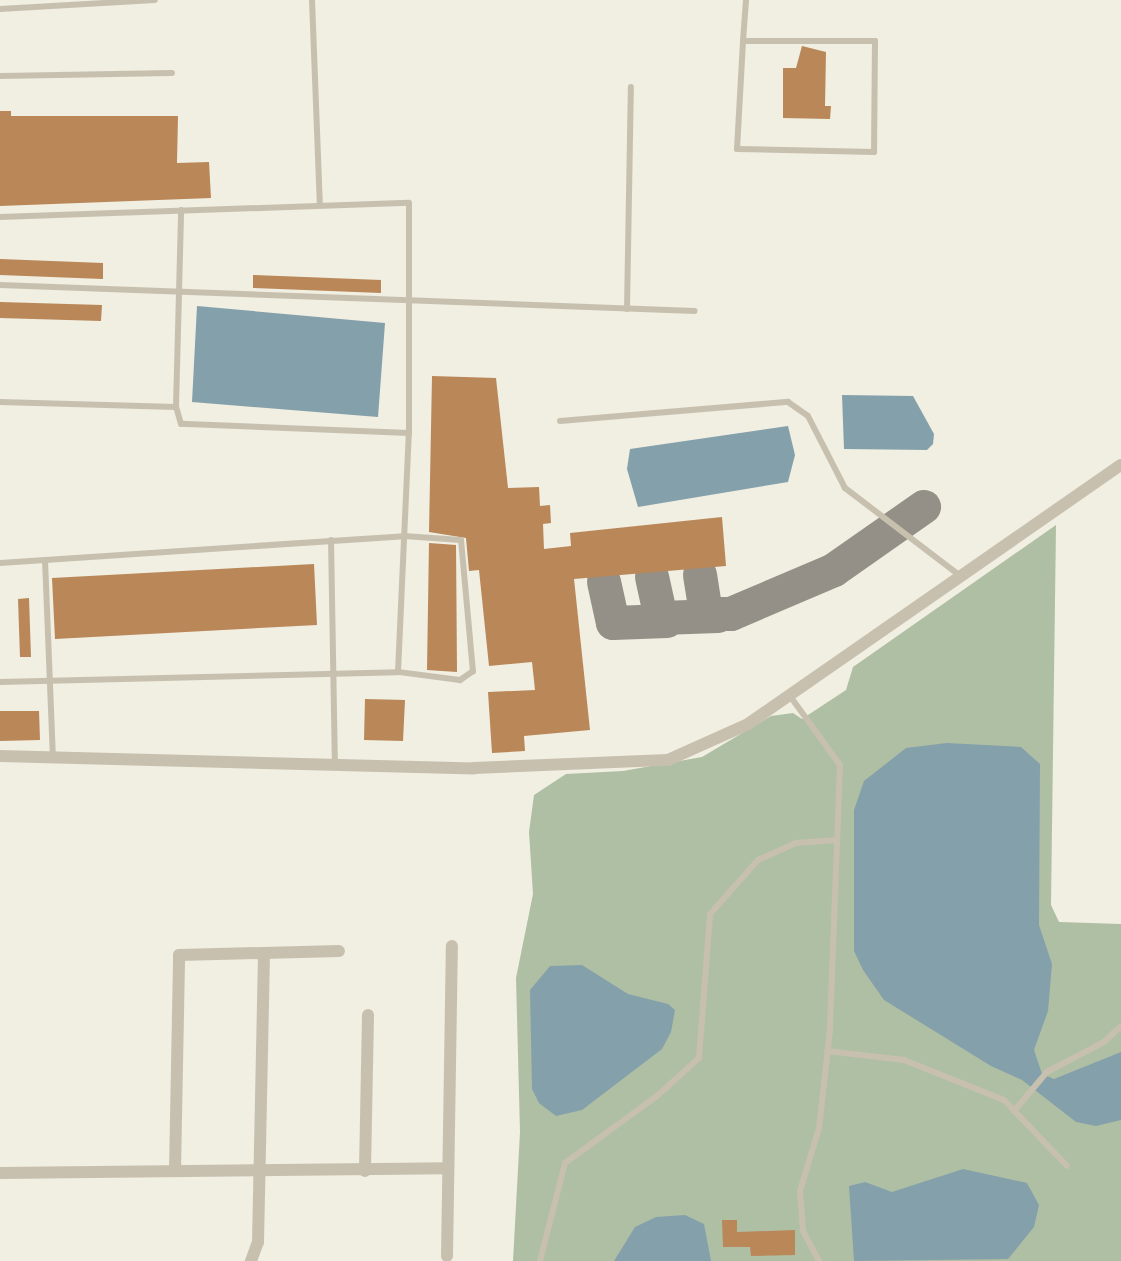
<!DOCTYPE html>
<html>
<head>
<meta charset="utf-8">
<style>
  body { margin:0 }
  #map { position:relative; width:1121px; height:1261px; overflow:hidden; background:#f1eee2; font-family:Roboto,sans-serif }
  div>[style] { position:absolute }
  .green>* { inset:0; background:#afbfa3 }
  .water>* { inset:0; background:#84a0ab }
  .taxiway>* { height:34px; margin:-17px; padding:0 17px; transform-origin:17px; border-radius:17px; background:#949087 }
  .building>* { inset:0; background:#b98758 }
  .lane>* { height:6px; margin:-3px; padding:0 3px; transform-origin:3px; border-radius:3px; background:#c8c0af }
  .street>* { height:12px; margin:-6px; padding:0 6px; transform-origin:6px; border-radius:6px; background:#c8c0af }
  span { translate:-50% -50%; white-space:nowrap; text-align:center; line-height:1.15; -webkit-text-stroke:5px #f9f7ee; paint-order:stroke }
</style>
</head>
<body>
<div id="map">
  <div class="green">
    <i style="clip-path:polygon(1056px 525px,1051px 905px,1059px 922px,1121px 924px,1121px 1261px,513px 1261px,520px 1132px,516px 978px,533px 894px,529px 832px,534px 795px,566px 774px,623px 771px,702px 757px,771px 716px,793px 713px,802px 719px,846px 690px,853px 667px)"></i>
  </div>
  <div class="water">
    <i style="clip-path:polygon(197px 306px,385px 323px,378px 417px,192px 402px)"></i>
    <i style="clip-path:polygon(842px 395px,913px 396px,934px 434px,933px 444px,927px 450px,844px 449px)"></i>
    <i style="clip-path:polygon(788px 426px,795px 455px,788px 482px,638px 507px,627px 469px,630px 449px)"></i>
    <i style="clip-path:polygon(947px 743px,1021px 747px,1040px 764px,1039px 925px,1052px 964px,1048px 1011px,1034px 1050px,1042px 1074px,1054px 1079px,1121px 1052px,1121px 1120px,1096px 1126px,1076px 1122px,1022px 1080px,991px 1066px,884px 1000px,863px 970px,854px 951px,854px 810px,864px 781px,906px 748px)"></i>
    <i style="clip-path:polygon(582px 965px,628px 994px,668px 1004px,675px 1010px,671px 1032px,662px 1049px,582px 1110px,556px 1116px,539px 1103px,532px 1089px,530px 990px,550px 966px)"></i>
    <i style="clip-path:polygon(963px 1169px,1027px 1183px,1039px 1205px,1034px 1227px,1008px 1259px,854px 1261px,849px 1186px,865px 1182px,892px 1192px)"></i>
    <i style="clip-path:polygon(685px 1215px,704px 1224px,711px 1261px,614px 1261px,635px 1227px,656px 1217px)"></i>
  </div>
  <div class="taxiway">
    <i style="left:700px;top:575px;width:33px;rotate:81deg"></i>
    <i style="left:705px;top:608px;width:8px;rotate:50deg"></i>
    <i style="left:710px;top:614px;width:21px"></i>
    <i style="left:731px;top:614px;width:112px;rotate:-23.1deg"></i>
    <i style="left:834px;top:570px;width:110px;rotate:-35deg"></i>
    <i style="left:652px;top:577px;width:42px;rotate:77.6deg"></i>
    <i style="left:661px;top:618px;width:57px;rotate:-2deg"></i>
    <i style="left:604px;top:582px;width:42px;rotate:77.6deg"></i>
    <i style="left:613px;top:623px;width:54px;rotate:-2.1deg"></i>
  </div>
  <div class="building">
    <i style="clip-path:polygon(802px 46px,826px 52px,825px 106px,831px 106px,830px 119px,783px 118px,783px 68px,796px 68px)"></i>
    <i style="clip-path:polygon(0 111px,11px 111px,11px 116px,178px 116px,177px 163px,209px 162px,211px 198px,0 206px)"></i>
    <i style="clip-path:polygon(0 259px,103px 263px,103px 279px,0 275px)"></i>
    <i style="clip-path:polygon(253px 275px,381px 280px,381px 293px,253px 288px)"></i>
    <i style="clip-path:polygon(0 302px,102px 305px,101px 321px,0 318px)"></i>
    <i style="clip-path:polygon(432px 376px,496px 378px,508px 488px,539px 487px,540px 506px,550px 505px,551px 523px,543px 524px,544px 549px,571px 546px,570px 533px,722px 517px,726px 566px,574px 579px,590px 730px,524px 736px,525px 751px,492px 753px,488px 692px,535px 690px,532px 662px,489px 666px,479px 570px,469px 571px,466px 538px,429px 532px)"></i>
    <i style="clip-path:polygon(429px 543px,456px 545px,457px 672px,427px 670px)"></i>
    <i style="clip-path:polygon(314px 564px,317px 625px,55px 639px,52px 578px)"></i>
    <i style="clip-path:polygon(29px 598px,31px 657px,20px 657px,18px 599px)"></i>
    <i style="clip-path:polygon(365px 699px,405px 700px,403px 741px,364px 740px)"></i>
    <i style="clip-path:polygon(0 711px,39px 711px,40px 740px,0 741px)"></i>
    <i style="clip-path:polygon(722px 1220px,737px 1220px,737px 1232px,795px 1230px,795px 1255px,751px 1256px,750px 1247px,723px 1247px)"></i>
  </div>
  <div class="lane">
    <i style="left:312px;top:0;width:205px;rotate:87.8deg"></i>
    <i style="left:0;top:9px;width:155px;rotate:-3.3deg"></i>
    <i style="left:743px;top:41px;width:132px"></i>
    <i style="left:875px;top:41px;width:111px;rotate:90.5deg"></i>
    <i style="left:874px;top:152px;width:137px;rotate:-178.7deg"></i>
    <i style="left:737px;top:149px;width:108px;rotate:-86.8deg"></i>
    <i style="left:743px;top:41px;width:41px;rotate:-85.8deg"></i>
    <i style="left:0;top:76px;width:172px;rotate:-1deg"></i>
    <i style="left:0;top:217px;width:409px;rotate:-2deg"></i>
    <i style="left:409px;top:203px;width:230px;rotate:90deg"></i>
    <i style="left:409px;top:433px;width:228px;rotate:-177.7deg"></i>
    <i style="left:181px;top:424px;width:18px;rotate:-106deg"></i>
    <i style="left:176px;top:407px;width:176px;rotate:-178.4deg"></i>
    <i style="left:0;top:285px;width:695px;rotate:2.14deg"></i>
    <i style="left:627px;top:309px;width:222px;rotate:-89deg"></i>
    <i style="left:176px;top:407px;width:197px;rotate:-88.5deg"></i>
    <i style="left:560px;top:421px;width:229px;rotate:-4.8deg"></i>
    <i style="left:788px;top:402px;width:24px;rotate:35deg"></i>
    <i style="left:808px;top:416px;width:81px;rotate:62.8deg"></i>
    <i style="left:845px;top:488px;width:142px;rotate:37.3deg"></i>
    <i style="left:331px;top:540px;width:224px;rotate:89deg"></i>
    <i style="left:45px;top:560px;width:197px;rotate:87.7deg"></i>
    <i style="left:0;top:563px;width:405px;rotate:-3.8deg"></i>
    <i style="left:404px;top:536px;width:57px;rotate:4deg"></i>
    <i style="left:461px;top:540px;width:132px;rotate:84.8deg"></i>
    <i style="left:473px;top:671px;width:16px;rotate:145deg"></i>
    <i style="left:460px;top:680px;width:63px;rotate:-172.6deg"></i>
    <i style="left:0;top:682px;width:398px;rotate:-1.4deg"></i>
    <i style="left:398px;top:672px;width:239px;rotate:-87.4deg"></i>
    <i style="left:790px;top:696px;width:85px;rotate:54.1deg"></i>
    <i style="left:840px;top:765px;width:265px;rotate:92.2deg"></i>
    <i style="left:830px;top:1030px;width:99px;rotate:96.4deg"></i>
    <i style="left:819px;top:1128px;width:66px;rotate:106.8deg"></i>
    <i style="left:800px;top:1191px;width:40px;rotate:85.7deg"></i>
    <i style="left:803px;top:1231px;width:34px;rotate:62deg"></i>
    <i style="left:827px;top:1051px;width:78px;rotate:6.7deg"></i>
    <i style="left:904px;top:1060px;width:108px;rotate:21.8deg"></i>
    <i style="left:1004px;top:1100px;width:91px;rotate:46.3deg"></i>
    <i style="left:1014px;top:1111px;width:51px;rotate:-49.8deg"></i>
    <i style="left:1047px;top:1072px;width:64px;rotate:-27.8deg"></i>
    <i style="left:1104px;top:1042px;width:23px;rotate:-43deg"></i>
    <i style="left:540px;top:1261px;width:101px;rotate:-75.7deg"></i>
    <i style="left:565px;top:1163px;width:114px;rotate:-36.1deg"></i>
    <i style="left:657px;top:1096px;width:57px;rotate:-42.1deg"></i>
    <i style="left:699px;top:1058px;width:144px;rotate:-85.6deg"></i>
    <i style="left:710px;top:914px;width:72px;rotate:-48.4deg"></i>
    <i style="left:758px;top:860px;width:42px;rotate:-24.1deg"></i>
    <i style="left:796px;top:843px;width:41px;rotate:-4.2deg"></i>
  </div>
  <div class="street">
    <i style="left:0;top:756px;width:474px;rotate:1.5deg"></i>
    <i style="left:474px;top:768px;width:194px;rotate:-2.4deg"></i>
    <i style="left:668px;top:760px;width:88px;rotate:-24.2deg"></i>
    <i style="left:748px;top:724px;width:454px;rotate:-34.8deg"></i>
    <i style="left:175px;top:1170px;width:215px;rotate:-88.9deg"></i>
    <i style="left:179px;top:955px;width:160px;rotate:-1.4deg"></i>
    <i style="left:365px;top:1171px;width:156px;rotate:-88.9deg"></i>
    <i style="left:0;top:1173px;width:448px;rotate:-0.6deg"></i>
    <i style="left:447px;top:1256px;width:310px;rotate:-89.1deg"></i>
    <i style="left:251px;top:1261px;width:20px;rotate:-70deg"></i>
    <i style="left:258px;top:1242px;width:289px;rotate:-88.8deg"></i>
  </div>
</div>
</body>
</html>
